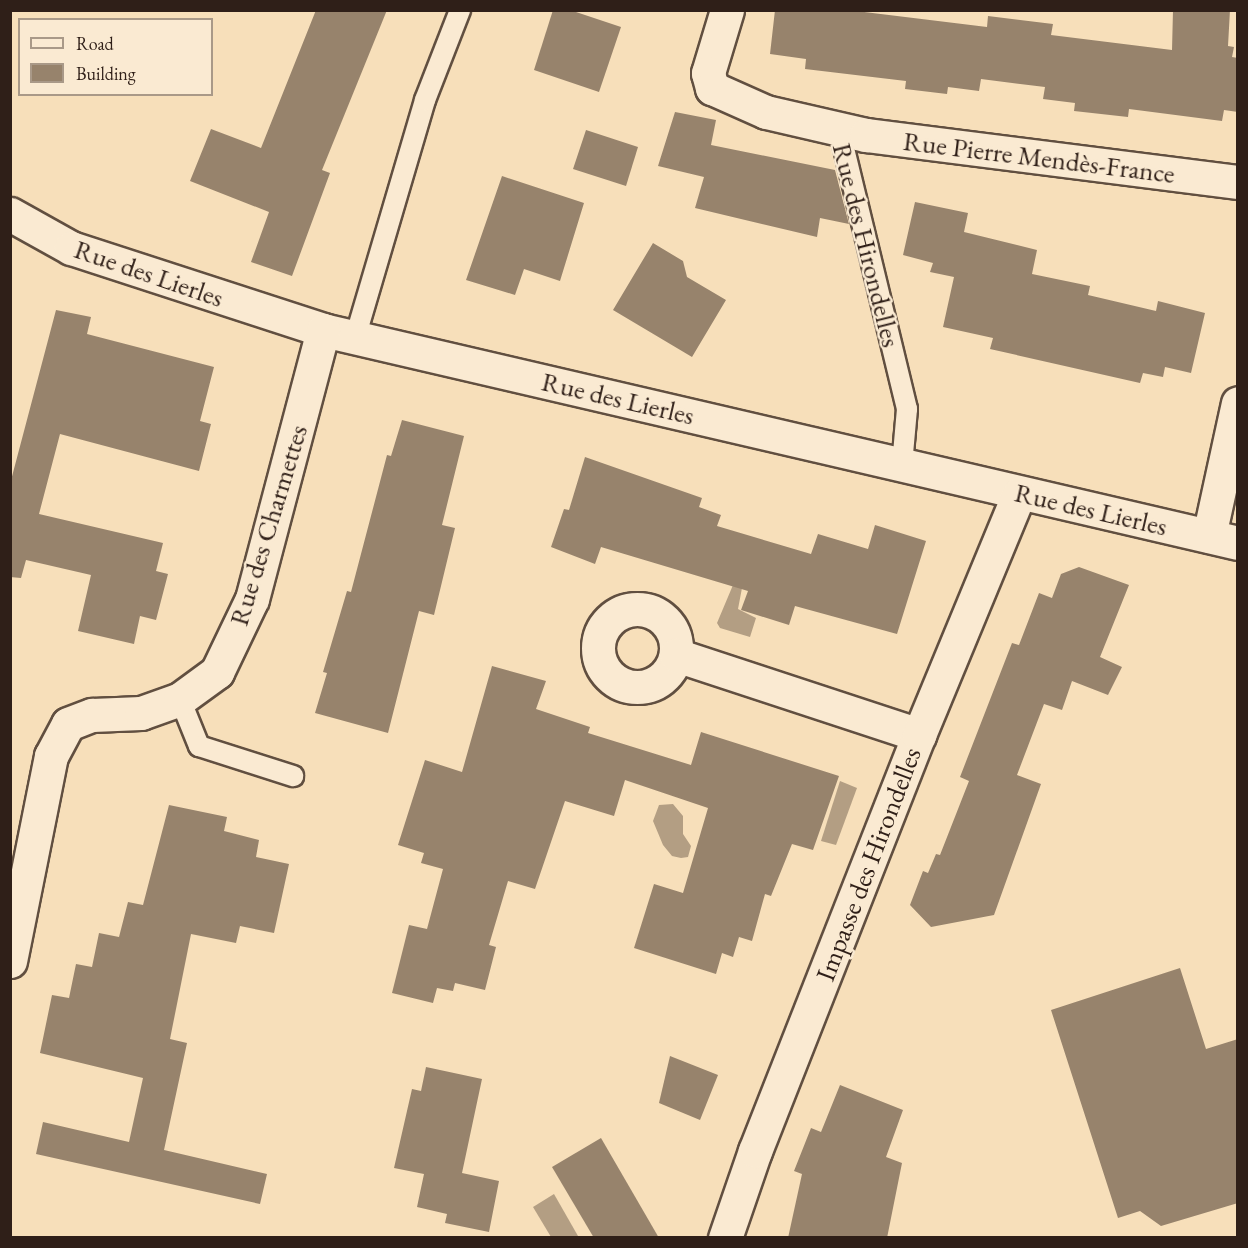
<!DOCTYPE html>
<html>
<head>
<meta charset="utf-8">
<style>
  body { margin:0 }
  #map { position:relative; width:1248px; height:1248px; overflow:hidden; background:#f7dfba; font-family:"EB Garamond",serif }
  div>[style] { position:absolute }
  .water>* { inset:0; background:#b39e83 }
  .building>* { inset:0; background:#97836c }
  .roads { filter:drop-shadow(2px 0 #614f40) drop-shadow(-2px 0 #614f40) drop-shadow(0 2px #614f40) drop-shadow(0 -2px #614f40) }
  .lane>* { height:20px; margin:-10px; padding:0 10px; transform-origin:10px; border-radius:10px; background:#faead2 }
  .street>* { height:33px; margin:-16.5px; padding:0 16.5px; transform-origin:16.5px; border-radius:16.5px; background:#faead2 }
  .street>.ring { margin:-16.5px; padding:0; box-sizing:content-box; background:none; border:33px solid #faead2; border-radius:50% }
  span { translate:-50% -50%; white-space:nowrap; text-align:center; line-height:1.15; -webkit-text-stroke:5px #faead2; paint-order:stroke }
  .street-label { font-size:27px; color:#2f1f18 }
  .frame { position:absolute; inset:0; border:12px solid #2f1f18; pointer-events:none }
  .legend { position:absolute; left:18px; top:18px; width:195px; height:78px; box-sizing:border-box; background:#faead2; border:2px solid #a99988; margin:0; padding:8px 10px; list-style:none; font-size:18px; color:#2f1f18 }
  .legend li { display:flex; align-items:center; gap:12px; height:30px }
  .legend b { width:30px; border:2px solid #a99988 }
</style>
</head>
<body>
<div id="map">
  <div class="water">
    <i style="clip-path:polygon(733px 585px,742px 588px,738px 609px,756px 618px,750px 637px,720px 628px,717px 623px)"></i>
    <i style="clip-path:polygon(840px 781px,857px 788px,836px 845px,821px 841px)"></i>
    <i style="clip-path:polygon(673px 804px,683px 816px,683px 834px,691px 846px,688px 857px,681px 858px,672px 856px,663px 845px,653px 821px,659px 805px)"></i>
    <i style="clip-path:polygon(554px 1194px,578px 1236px,576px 1237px,551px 1237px,533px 1207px)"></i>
  </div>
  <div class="building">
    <i style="clip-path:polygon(316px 10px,387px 10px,322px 170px,330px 173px,292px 276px,251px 262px,269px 212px,190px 181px,211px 129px,261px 148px)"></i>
    <i style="clip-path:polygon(553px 10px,570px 10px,621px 27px,599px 92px,534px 70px)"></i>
    <i style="clip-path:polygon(775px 10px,848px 10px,987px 27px,988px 16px,1053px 24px,1051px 35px,1172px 50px,1173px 10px,1230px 10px,1228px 46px,1234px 47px,1232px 57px,1238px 58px,1238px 112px,1224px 110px,1222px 121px,1129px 109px,1128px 117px,1074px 111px,1075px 103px,1043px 99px,1045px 87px,981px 79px,979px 91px,948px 87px,947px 94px,905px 89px,906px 81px,805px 69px,806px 59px,770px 54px)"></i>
    <i style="clip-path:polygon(675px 112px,716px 120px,711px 145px,835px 170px,849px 224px,820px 218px,817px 237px,695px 208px,704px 177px,658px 166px)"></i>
    <i style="clip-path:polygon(586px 130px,638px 147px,626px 186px,573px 169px)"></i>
    <i style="clip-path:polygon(502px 176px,584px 203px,560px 281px,524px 269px,515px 295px,466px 280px)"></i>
    <i style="clip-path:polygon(915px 202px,968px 213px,964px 232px,1037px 250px,1032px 274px,1090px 286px,1088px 295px,1156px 311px,1158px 301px,1205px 313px,1191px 373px,1165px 367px,1163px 377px,1143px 373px,1140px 383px,990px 349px,993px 338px,943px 327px,954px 277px,930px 272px,933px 263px,903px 255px)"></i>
    <i style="clip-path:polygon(653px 243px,683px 261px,687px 277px,726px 300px,692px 357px,613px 310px)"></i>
    <i style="clip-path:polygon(56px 310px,91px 317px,87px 334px,214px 367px,200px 421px,211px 424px,199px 471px,60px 434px,39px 514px,163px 543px,156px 571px,168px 574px,156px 620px,140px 616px,134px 644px,78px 631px,91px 575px,26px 560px,21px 578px,10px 577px,10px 484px)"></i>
    <i style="clip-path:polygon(402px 420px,464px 436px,442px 525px,455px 528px,434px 615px,419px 611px,388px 733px,315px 713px,327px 673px,323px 672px,347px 591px,351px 592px,387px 455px,391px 456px)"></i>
    <i style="clip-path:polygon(585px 457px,702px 498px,699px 507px,721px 515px,717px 526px,811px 554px,818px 534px,868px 549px,875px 525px,926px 541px,897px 634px,795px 606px,789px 625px,741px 610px,748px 591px,601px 547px,595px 564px,551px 547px,564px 509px,569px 510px)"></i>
    <i style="clip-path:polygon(1079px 567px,1129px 585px,1100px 657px,1122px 667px,1108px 695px,1072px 681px,1062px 710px,1044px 704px,1017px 775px,1041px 784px,994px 915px,931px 927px,910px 905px,923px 871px,928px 873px,936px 854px,940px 855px,969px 781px,960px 777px,1012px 643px,1019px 645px,1039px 593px,1052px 598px,1061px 574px)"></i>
    <i style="clip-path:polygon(492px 666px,546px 681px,536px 709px,590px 727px,588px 733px,691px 765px,701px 732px,839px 776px,813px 850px,792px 844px,771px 896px,765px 894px,752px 941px,739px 937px,733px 957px,722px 953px,716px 974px,634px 948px,654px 884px,683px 893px,708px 808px,625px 780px,614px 816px,565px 801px,535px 889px,508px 881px,489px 945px,496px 947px,485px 990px,455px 983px,453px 991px,437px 988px,433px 1003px,392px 993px,409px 925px,427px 929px,443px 869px,421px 863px,424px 853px,398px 845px,425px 760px,462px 772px)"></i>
    <i style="clip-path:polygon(169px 805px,227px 817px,224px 831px,259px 840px,256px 857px,289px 864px,274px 933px,240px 926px,236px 943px,191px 934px,170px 1039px,187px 1043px,164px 1150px,267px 1174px,260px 1204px,36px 1154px,43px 1122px,129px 1142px,143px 1078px,40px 1053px,52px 995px,69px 998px,76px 964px,92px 967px,99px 933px,119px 937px,128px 902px,143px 905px)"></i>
    <i style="clip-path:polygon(1180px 968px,1206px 1049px,1238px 1039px,1238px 1203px,1161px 1226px,1140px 1211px,1118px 1218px,1051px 1010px)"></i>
    <i style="clip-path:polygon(670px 1056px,718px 1075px,700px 1120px,659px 1103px)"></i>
    <i style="clip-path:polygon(426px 1067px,482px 1079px,462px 1173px,499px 1181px,489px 1232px,445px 1223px,447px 1214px,417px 1207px,424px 1174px,394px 1168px,412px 1089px,421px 1091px)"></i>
    <i style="clip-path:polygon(840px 1085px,903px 1110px,886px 1157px,902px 1163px,887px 1238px,788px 1238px,802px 1174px,794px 1171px,811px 1128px,821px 1132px)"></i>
    <i style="clip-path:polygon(601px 1138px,659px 1238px,594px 1238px,552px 1167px)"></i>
  </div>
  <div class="roads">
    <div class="lane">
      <i style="left:840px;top:132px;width:285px;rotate:76.4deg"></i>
      <i style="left:907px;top:409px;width:56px;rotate:95.1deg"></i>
      <i style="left:355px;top:338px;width:248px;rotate:-73.6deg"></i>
      <i style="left:425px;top:100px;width:97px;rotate:-68.7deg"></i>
      <i style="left:180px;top:699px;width:51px;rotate:68deg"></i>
      <i style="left:199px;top:746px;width:99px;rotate:17.7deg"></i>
    </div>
    <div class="street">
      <i style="left:727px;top:10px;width:66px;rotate:106.8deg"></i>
      <i style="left:708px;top:73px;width:16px;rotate:75deg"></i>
      <i style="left:712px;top:88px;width:59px;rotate:24deg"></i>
      <i style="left:766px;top:112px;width:103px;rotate:13deg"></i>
      <i style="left:866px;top:135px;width:375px;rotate:7.2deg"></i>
      <i style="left:10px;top:214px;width:70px;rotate:29.1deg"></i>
      <i style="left:71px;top:248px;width:265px;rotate:18deg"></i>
      <i style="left:323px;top:330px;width:939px;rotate:13.1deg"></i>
      <i style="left:1209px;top:536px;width:136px;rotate:-77.7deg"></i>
      <i class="ring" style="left:598px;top:609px;width:45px;height:45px"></i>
      <i style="left:676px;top:655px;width:256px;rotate:18.2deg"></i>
      <i style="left:10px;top:961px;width:209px;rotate:-78.7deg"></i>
      <i style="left:51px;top:756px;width:36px;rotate:-62deg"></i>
      <i style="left:68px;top:724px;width:26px;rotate:-21deg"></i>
      <i style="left:92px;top:715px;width:49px;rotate:-2.3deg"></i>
      <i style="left:141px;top:713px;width:41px;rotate:-19.7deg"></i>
      <i style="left:180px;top:699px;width:46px;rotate:-36.1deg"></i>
      <i style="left:217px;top:672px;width:81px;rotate:-64.4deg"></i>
      <i style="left:252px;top:599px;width:278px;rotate:-75.2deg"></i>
      <i style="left:725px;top:1238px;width:92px;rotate:-71deg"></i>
      <i style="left:755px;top:1151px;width:447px;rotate:-68.5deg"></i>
      <i style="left:919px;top:735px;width:261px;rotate:-67.5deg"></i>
    </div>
  </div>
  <div class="street-label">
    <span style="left:1039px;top:157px;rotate:7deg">Rue Pierre Mendès-France</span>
    <span style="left:867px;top:245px;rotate:76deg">Rue des Hirondelles</span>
    <span style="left:149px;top:273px;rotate:19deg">Rue des Lierles</span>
    <span style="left:618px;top:398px;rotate:13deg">Rue des Lierles</span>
    <span style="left:1091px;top:509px;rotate:13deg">Rue des Lierles</span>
    <span style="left:268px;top:525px;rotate:-73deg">Rue des Charmettes</span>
    <span style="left:868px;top:864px;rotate:-69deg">Impasse des Hirondelles</span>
  </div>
  <div class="frame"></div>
  <ul class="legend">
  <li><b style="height:8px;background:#faead2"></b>Road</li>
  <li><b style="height:16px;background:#97836c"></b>Building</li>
  </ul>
</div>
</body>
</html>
